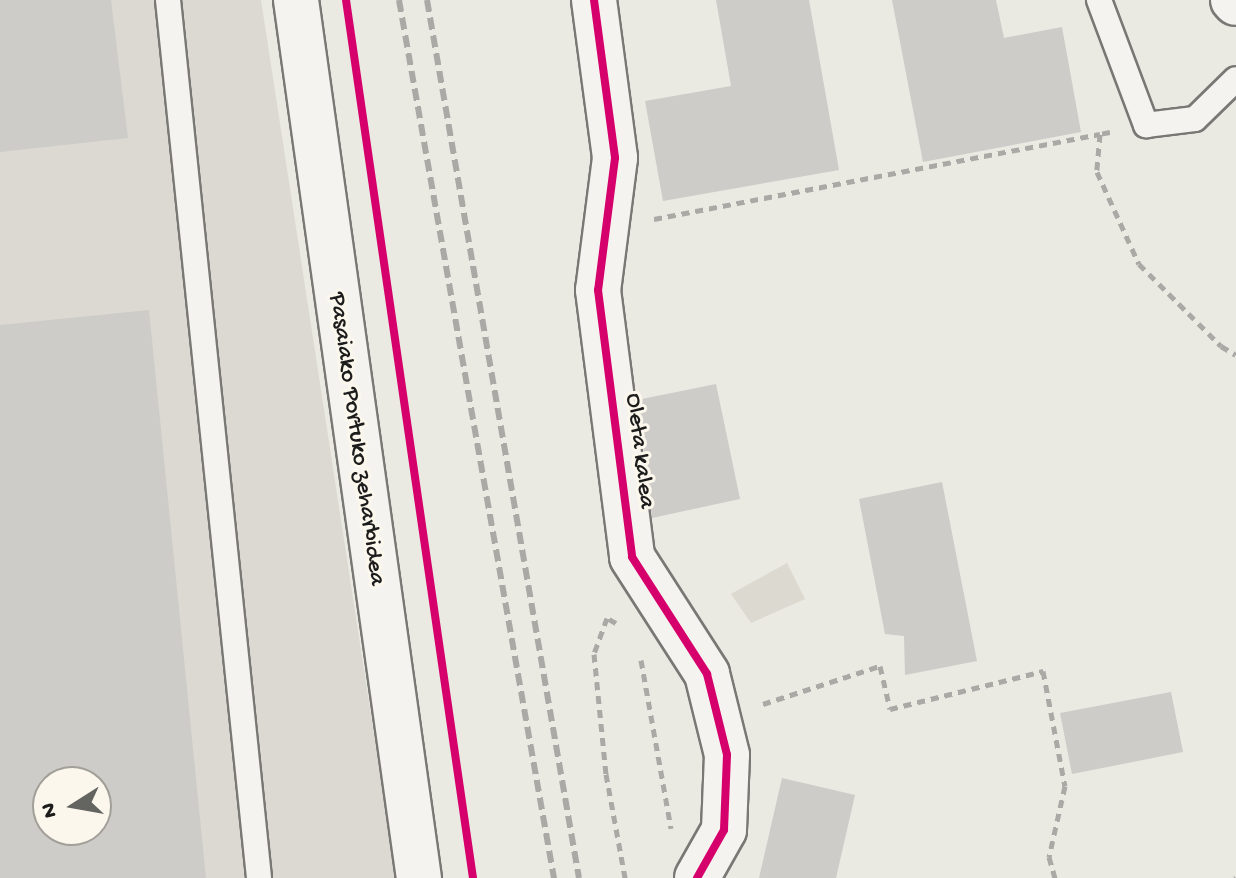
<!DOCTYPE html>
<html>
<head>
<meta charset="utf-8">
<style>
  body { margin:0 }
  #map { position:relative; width:1236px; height:878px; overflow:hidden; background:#eae9e2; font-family:"Gochi Hand",sans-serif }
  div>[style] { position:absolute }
  .built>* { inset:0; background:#dbd9d1 }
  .green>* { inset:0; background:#dbd9d0 }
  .building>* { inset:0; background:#cdccc8 }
  .path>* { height:5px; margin-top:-2.5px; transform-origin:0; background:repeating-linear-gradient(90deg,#aaa9a6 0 8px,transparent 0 14px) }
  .roads { filter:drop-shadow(2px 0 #797875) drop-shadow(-2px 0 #797875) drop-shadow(0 2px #797875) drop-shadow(0 -2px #797875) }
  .service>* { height:24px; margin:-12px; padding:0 12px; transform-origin:12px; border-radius:12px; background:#f4f3ef }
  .minor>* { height:44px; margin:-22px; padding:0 22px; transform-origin:22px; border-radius:22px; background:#f4f3ef }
  .tertiary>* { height:44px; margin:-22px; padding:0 22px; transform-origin:22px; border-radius:22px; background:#f4f3ef }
  .secondary>* { height:44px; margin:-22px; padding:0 22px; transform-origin:22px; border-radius:22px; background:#f4f3ef }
  .rail>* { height:6px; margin-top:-3px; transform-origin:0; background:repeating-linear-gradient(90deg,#aaa9a6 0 12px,transparent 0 18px) }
  .cycleway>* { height:8px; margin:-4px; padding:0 4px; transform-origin:4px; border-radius:4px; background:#d6006c }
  span { translate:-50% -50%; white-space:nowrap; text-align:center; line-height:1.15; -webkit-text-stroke:6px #fbf7ec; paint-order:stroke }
  .street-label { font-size:24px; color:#1c1c1c }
  .north { position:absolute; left:32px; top:766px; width:80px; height:80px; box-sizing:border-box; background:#fbf7ec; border:2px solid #a29f99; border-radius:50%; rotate:259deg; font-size:22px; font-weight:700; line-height:32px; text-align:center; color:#1c1c1c }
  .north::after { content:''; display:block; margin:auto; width:28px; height:36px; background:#646461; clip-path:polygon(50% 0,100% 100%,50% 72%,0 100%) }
</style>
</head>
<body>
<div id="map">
  <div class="built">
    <i style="clip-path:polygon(evenodd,0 0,261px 0,396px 878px,0 878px,0 0,48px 782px,96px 782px,96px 830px,48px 830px,48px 782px)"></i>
  </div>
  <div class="green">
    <i style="clip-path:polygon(787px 563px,805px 599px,751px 623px,731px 594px)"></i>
  </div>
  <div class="building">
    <i style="clip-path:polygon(0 0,111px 0,128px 138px,0 152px)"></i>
    <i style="clip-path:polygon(716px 0,809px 0,839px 170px,663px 201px,645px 101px,731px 86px)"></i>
    <i style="clip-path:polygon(892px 0,996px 0,1004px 38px,1062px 27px,1081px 132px,923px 162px)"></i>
    <i style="clip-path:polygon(evenodd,149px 310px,206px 878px,0 878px,0 325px,149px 310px,48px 782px,96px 782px,96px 830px,48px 830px,48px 782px)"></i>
    <i style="clip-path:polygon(716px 384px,740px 499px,652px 518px,637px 400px)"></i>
    <i style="clip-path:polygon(942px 482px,977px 661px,905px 675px,904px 636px,885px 634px,859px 499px)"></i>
    <i style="clip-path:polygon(1171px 692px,1183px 752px,1072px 774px,1060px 713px)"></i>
    <i style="clip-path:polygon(782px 778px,855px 795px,836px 878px,759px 878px)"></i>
  </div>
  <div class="path">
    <i style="left:1110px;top:132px;width:10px;rotate:169deg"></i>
    <i style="left:1100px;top:134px;width:38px;rotate:95deg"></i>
    <i style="left:1097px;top:172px;width:101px;rotate:65.5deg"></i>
    <i style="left:1139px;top:264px;width:116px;rotate:45deg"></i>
    <i style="left:1221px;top:346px;width:17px;rotate:31deg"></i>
    <i style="left:654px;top:219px;width:454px;rotate:-10.8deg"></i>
    <i style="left:616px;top:623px;width:10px;rotate:-151deg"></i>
    <i style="left:607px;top:618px;width:38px;rotate:110deg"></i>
    <i style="left:594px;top:654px;width:121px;rotate:84.3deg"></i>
    <i style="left:606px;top:774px;width:106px;rotate:79.6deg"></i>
    <i style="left:641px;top:660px;width:171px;rotate:79.9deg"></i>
    <i style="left:763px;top:704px;width:123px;rotate:-18deg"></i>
    <i style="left:880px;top:666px;width:44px;rotate:76.9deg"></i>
    <i style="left:890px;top:709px;width:158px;rotate:-13.9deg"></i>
    <i style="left:1043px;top:671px;width:117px;rotate:79.2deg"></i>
    <i style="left:1065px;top:786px;width:73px;rotate:102.7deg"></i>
    <i style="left:1049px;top:857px;width:22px;rotate:74deg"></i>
    <i style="left:1235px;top:878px;width:1px;rotate:-45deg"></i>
  </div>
  <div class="roads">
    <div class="service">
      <i style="left:168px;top:0;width:883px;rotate:84.08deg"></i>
      <i style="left:1099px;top:0;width:134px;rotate:69.4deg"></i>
      <i style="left:1146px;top:125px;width:49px;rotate:-7deg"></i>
      <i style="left:1195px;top:119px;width:57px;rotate:-44.3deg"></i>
    </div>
    <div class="minor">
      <i style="left:594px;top:0;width:159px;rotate:82.4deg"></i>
      <i style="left:615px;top:158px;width:133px;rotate:97.3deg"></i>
      <i style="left:598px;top:290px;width:269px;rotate:82.7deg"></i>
      <i style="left:632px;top:557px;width:139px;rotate:57.3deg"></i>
      <i style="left:707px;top:674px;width:83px;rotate:76.1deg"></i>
      <i style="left:727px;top:755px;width:75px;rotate:92.3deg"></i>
      <i style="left:724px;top:830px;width:55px;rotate:119.4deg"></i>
    </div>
    <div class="tertiary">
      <i style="left:1233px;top:0;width:4px;rotate:45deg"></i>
    </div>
    <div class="secondary">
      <i style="left:296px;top:0;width:887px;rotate:82.03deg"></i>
    </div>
  </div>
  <div class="rail">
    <i style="left:399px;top:0;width:892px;rotate:79.99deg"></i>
    <i style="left:427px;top:0;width:891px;rotate:80.18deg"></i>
  </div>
  <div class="cycleway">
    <i style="left:346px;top:0;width:887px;rotate:81.77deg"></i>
    <i style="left:594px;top:0;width:159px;rotate:82.4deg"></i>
    <i style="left:615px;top:158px;width:133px;rotate:97.3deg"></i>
    <i style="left:598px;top:290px;width:269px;rotate:82.7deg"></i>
    <i style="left:632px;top:557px;width:139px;rotate:57.3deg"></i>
    <i style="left:707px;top:674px;width:83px;rotate:76.1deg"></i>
    <i style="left:727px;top:755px;width:75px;rotate:92.3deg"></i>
    <i style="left:724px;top:830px;width:55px;rotate:119.4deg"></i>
  </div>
  <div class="street-label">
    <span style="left:356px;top:439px;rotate:82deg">Pasaiako Portuko zeharbidea</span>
    <span style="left:639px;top:451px;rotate:83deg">Oleta kalea</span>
  </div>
  <div class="north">N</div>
</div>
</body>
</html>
